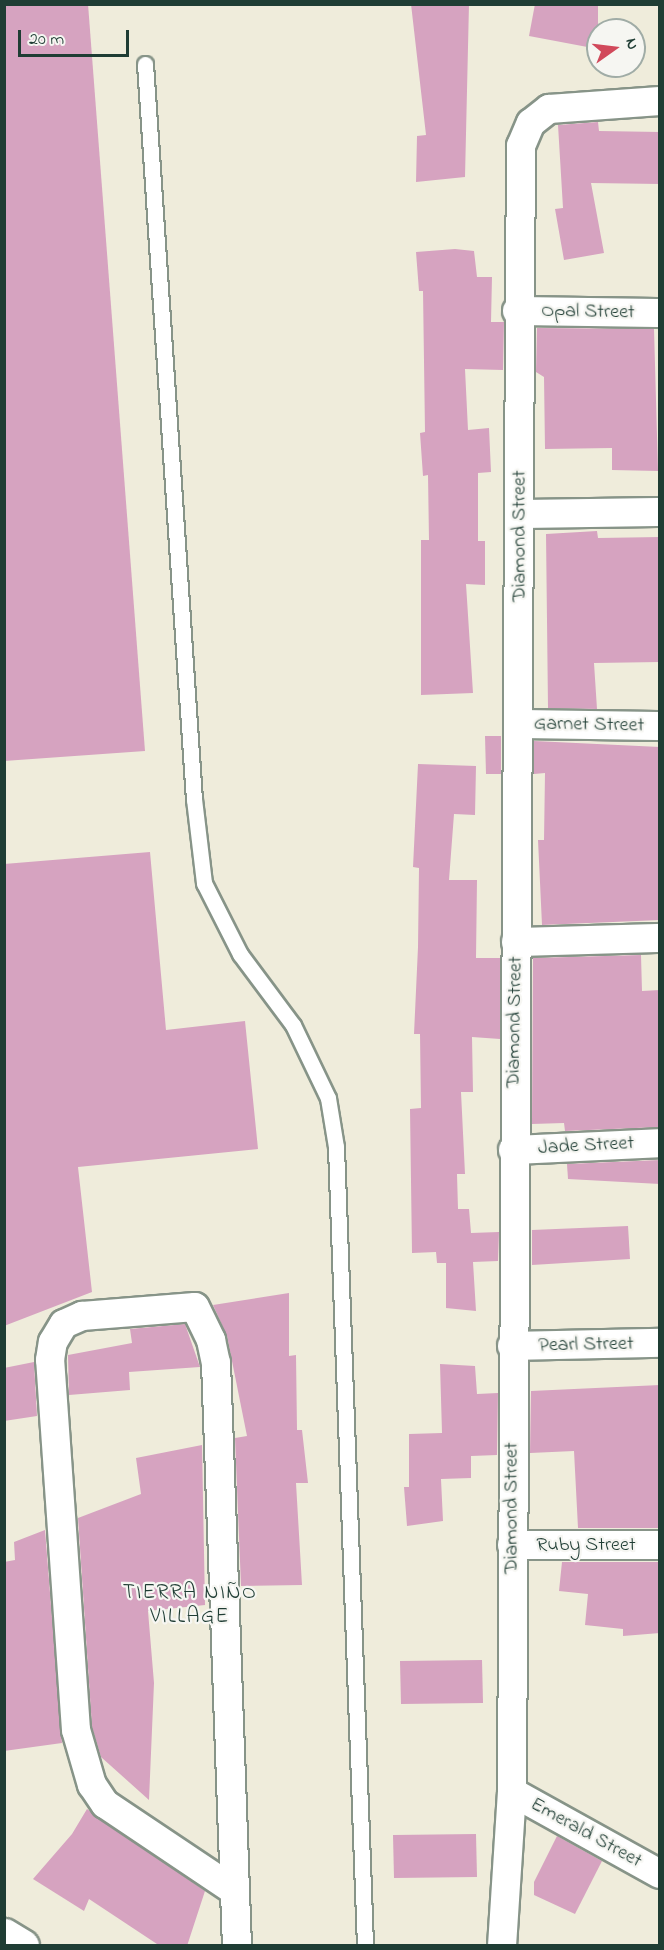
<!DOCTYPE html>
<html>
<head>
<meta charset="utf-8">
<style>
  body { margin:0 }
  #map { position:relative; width:664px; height:1950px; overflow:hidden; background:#efecdb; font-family:"Indie Flower",sans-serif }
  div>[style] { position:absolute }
  .building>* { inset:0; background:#d6a3c0 }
  .roads { filter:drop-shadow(2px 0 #879488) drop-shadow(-2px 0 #879488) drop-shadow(0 2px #879488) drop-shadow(0 -2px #879488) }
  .lane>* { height:15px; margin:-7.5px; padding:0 7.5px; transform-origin:7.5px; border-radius:7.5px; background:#fff }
  .street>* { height:28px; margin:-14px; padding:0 14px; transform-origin:14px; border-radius:14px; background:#fff }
  .highway>* { height:33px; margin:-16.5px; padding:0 16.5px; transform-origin:16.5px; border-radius:16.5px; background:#fff }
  span { translate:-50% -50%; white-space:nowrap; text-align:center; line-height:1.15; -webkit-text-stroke:4.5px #f6f6f2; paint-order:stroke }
  .street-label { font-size:20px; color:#1f3d34 }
  .neighbourhood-label { font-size:21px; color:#1f3d34; letter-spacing:1.5px }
  .frame { position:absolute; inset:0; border:6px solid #1f3d34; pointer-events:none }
  .north { position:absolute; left:586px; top:18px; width:60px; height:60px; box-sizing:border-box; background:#f6f6f2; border:2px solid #a0aca6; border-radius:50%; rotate:76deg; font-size:16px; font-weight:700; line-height:24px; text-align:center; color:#1f3d34 }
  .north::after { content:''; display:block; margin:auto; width:21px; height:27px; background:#d1495b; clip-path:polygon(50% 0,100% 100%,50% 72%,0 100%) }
  .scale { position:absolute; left:18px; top:30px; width:111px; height:27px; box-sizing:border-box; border:3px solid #1f3d34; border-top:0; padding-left:8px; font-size:18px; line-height:21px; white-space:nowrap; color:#1f3d34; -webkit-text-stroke:4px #f6f6f2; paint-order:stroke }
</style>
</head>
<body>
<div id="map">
  <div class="building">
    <i style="clip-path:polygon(4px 4px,88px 4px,145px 751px,4px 761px)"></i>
    <i style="clip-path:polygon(411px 4px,469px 4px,465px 177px,416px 182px,417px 136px,426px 135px)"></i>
    <i style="clip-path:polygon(535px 4px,598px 4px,598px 49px,529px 36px)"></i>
    <i style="clip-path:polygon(598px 122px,599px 131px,660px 132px,660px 184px,591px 183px,604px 253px,564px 260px,555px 209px,563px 208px,558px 125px)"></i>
    <i style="clip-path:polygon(455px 249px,474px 251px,477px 277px,492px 277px,491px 322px,504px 322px,503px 370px,465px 369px,468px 430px,489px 428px,491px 472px,478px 473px,478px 541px,485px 541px,485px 585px,466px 584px,473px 693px,421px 695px,421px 540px,429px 540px,428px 475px,423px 476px,420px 433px,425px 432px,423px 291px,419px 291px,416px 252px)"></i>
    <i style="clip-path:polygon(537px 328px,654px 329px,658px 471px,612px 470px,612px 448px,545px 449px,544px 377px,536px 372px)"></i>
    <i style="clip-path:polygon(597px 531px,598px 538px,660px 537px,660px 662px,594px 663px,597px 709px,548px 708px,546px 534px)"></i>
    <i style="clip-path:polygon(485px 736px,501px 736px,501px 774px,486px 774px)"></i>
    <i style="clip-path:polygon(534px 741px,660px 747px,660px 920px,542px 925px,538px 840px,544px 840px,545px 773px,534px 774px)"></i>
    <i style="clip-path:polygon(418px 764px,476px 766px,475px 815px,454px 814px,449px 880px,477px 880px,476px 958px,500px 958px,500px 1039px,472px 1037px,473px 1092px,461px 1092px,465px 1174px,457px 1174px,458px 1209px,469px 1209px,471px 1233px,499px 1232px,498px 1261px,473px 1262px,476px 1311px,446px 1308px,446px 1263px,437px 1263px,436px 1252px,412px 1253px,410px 1109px,421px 1108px,420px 1034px,414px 1034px,418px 947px,419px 868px,413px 867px)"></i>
    <i style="clip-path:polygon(150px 852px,166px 1030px,245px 1021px,258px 1149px,78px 1167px,92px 1292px,4px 1326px,4px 864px)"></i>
    <i style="clip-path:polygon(641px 955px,642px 991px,660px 990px,660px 1127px,565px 1131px,564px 1123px,532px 1124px,533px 958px)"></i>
    <i style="clip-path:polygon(660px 1160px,660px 1184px,568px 1179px,567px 1164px)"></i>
    <i style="clip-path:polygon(628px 1226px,630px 1259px,532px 1265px,532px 1230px)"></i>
    <i style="clip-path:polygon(289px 1293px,289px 1356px,296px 1355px,297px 1430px,302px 1430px,308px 1483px,296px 1483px,302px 1585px,241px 1586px,235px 1438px,247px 1436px,227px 1336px,213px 1305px)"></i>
    <i style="clip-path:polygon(185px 1324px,200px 1367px,129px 1372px,130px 1390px,69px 1395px,68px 1355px,132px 1343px,130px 1329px)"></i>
    <i style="clip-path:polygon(34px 1362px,37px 1416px,4px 1421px,4px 1368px)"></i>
    <i style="clip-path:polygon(440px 1364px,475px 1366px,477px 1394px,498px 1393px,497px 1455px,471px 1456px,471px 1478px,441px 1479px,443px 1521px,407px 1526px,404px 1487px,409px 1487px,409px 1434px,442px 1433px)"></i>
    <i style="clip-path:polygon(660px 1385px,660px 1528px,578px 1528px,574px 1451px,530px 1453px,531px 1391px)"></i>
    <i style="clip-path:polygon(202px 1445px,205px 1605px,148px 1611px,154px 1683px,149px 1800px,101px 1757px,92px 1727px,78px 1518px,141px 1494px,136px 1458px)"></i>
    <i style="clip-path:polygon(45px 1530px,62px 1743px,4px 1751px,4px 1562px,15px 1560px,14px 1542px)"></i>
    <i style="clip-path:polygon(562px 1562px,660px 1562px,660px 1633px,623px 1636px,623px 1629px,585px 1625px,588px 1594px,559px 1591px)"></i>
    <i style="clip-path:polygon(482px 1660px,483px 1703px,401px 1704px,400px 1661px)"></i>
    <i style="clip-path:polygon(87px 1809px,205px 1891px,187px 1946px,160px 1946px,89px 1899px,84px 1911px,33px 1879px,72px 1834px)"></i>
    <i style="clip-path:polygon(476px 1834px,477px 1877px,394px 1878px,393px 1835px)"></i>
    <i style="clip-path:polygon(557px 1836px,602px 1861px,575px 1914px,534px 1895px,534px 1882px)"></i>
  </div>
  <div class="roads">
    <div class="lane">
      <i style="left:145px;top:64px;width:737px;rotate:86.19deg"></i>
      <i style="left:194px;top:799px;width:85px;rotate:83.2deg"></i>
      <i style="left:204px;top:883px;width:80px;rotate:63.1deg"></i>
      <i style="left:240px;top:954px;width:89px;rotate:53.3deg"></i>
      <i style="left:293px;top:1025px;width:81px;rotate:64.4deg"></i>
      <i style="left:328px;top:1098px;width:50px;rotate:80.7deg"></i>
      <i style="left:336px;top:1147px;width:800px;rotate:87.92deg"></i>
    </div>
    <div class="street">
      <i style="left:517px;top:311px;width:143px;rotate:0.8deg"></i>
      <i style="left:520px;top:514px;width:140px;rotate:-0.8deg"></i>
      <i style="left:519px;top:724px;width:141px;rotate:0.8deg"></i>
      <i style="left:516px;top:942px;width:144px;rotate:-1.6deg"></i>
      <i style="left:513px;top:1150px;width:147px;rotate:-2.7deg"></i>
      <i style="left:512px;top:1346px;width:148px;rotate:-1.2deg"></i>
      <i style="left:512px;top:1545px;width:148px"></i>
      <i style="left:512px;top:1792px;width:169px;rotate:29deg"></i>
      <i style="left:235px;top:1891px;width:156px;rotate:-146.2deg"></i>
      <i style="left:105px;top:1804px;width:23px;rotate:-124deg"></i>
      <i style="left:92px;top:1785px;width:57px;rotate:-106.2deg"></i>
      <i style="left:76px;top:1730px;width:371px;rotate:-94deg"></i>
      <i style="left:50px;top:1360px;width:18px;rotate:-81deg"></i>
      <i style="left:53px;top:1342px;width:21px;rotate:-59deg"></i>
      <i style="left:64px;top:1324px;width:20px;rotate:-24deg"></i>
      <i style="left:82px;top:1316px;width:113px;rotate:-4.6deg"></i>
      <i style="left:195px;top:1307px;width:37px;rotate:64deg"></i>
      <i style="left:211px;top:1340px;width:24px;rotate:78deg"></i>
      <i style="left:216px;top:1363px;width:583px;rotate:87.94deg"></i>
      <i style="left:502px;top:1946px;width:154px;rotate:-86.3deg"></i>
      <i style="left:512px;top:1792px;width:1646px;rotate:-89.69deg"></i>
      <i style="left:521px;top:146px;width:25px;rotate:-67deg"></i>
      <i style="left:531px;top:123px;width:23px;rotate:-38deg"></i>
      <i style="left:549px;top:109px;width:111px;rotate:-4.1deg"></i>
    </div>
    <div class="highway">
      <i style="left:4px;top:1935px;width:21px;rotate:31deg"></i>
    </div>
  </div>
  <div class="street-label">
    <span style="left:588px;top:312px;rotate:1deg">Opal Street</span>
    <span style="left:520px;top:536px;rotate:-90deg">Diamond Street</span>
    <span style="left:589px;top:725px;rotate:1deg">Garnet Street</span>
    <span style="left:515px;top:1022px;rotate:-89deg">Diamond Street</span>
    <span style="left:586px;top:1146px;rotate:-3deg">Jade Street</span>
    <span style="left:586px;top:1345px;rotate:-1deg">Pearl Street</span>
    <span style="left:512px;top:1508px;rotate:-90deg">Diamond Street</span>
    <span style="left:586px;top:1545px">Ruby Street</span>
    <span style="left:586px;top:1833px;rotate:29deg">Emerald Street</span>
  </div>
  <div class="neighbourhood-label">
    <span style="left:190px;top:1605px">TIERRA NIÑO<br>VILLAGE</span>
  </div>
  <div class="frame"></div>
  <div class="north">N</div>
  <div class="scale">20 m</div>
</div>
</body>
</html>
